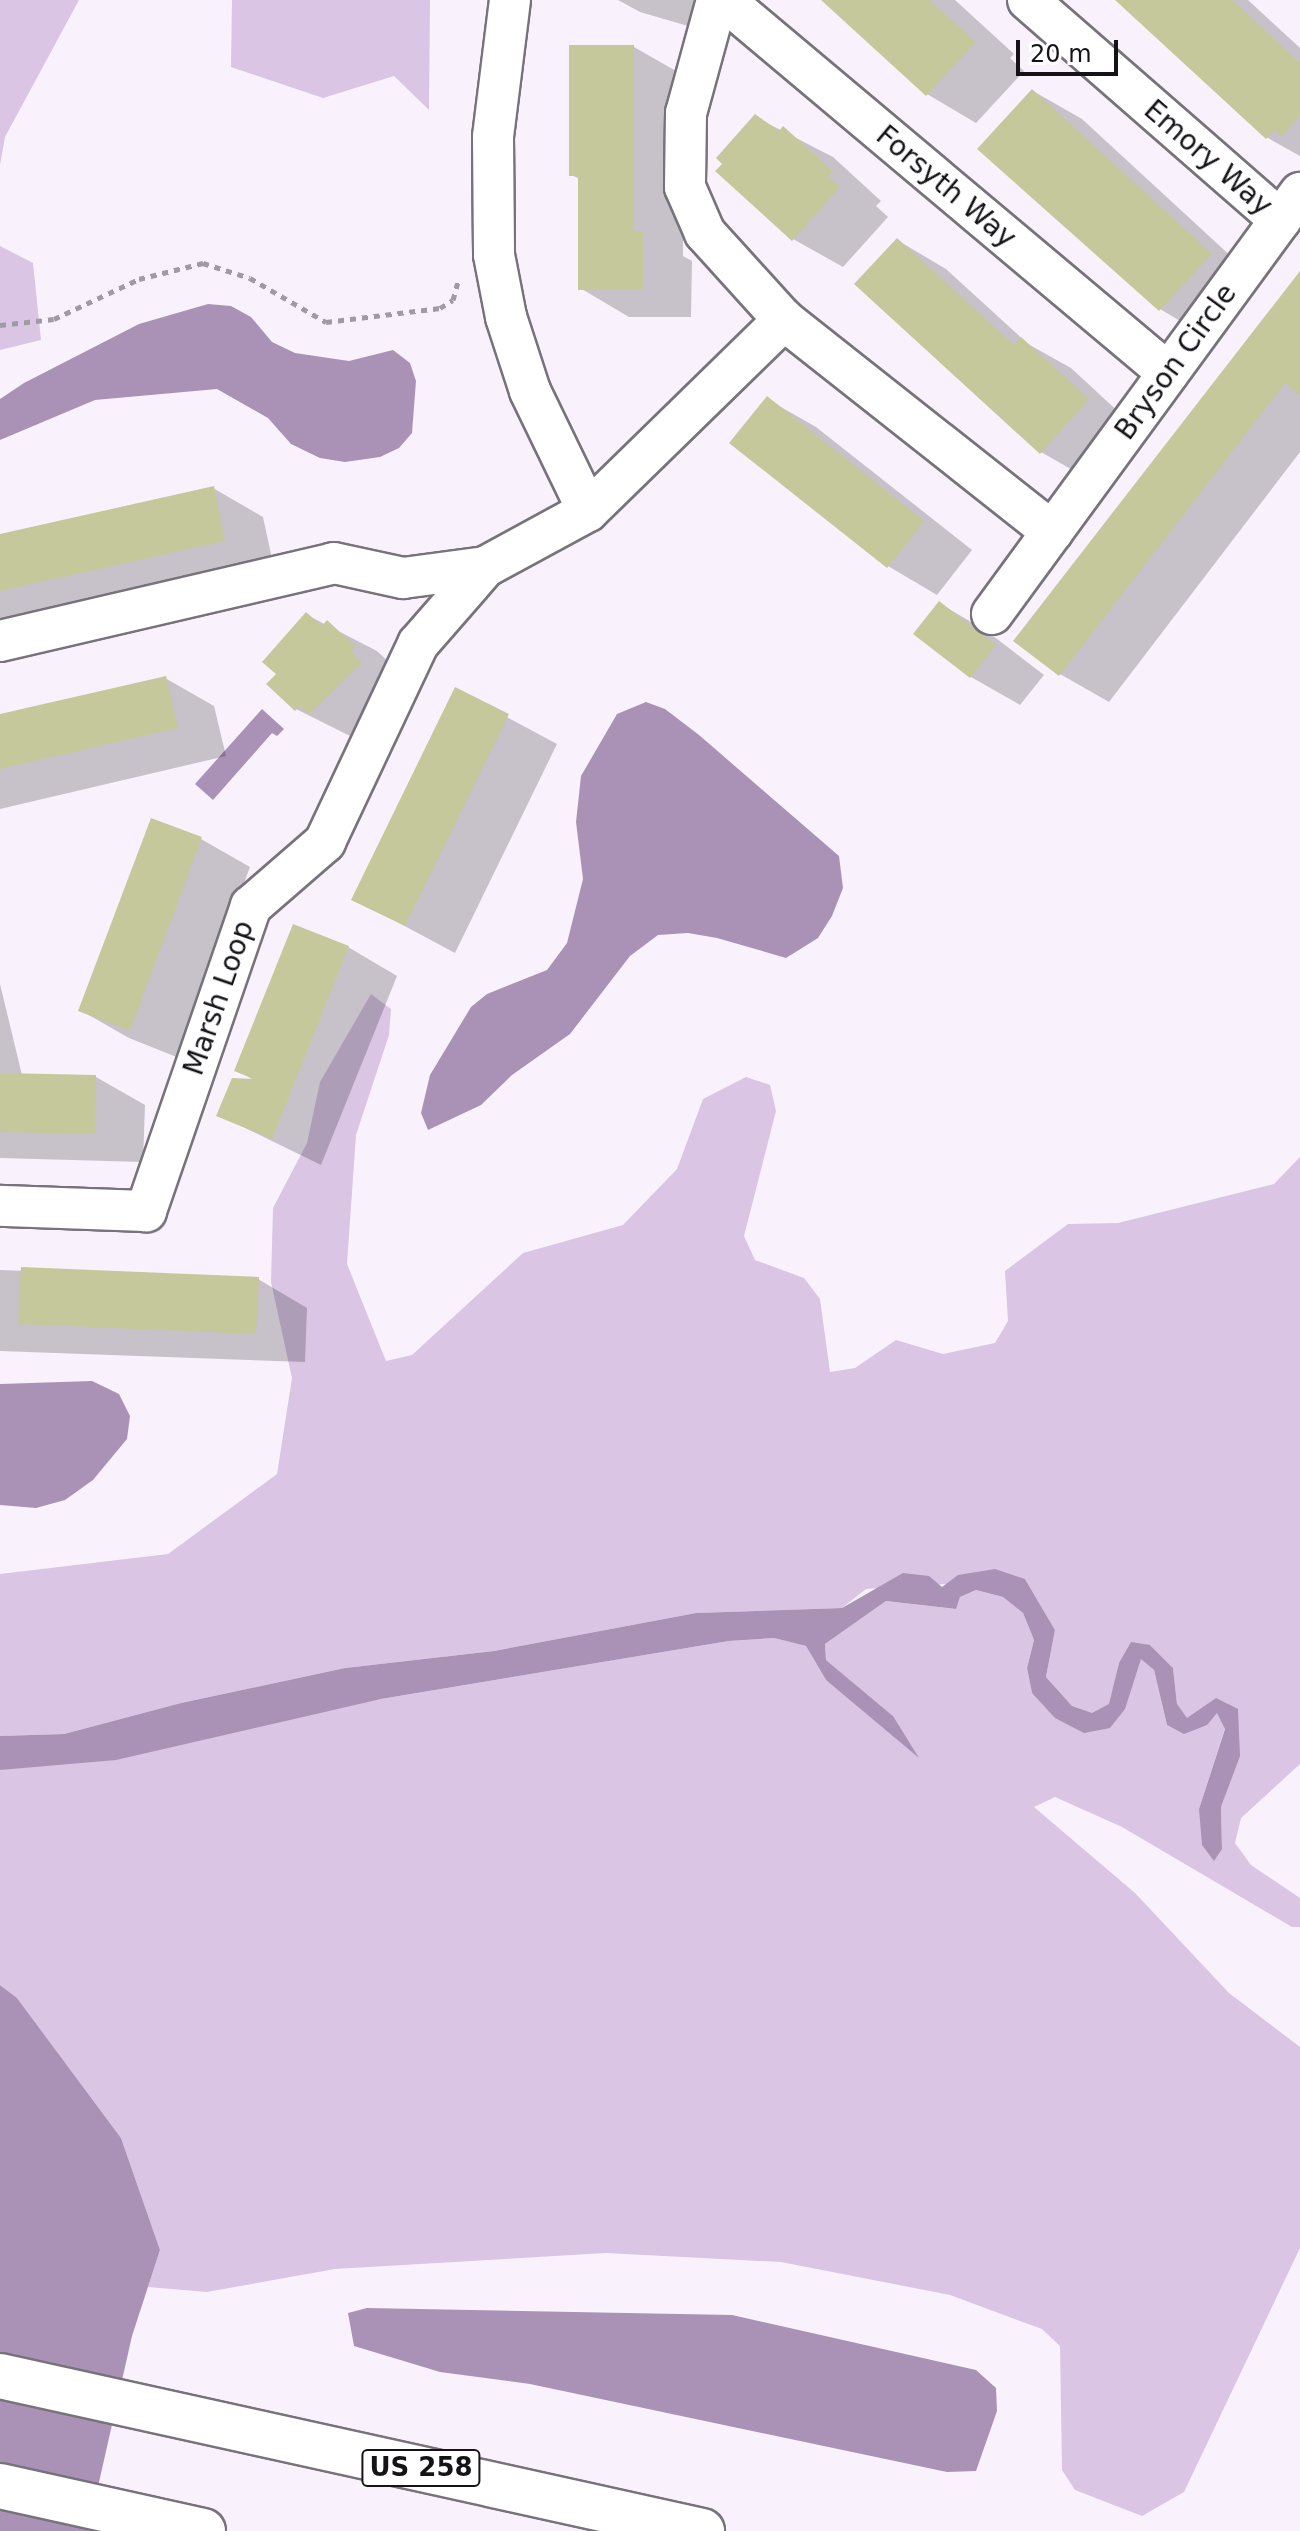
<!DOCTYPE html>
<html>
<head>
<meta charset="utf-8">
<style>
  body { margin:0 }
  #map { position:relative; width:1300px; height:2531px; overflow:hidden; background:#f9f2fd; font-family:"DejaVu Sans",sans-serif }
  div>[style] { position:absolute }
  .green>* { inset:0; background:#dac5e5 }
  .water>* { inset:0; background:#aa92b6 }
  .shadow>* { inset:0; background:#0003 }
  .building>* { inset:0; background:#c5c89b }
  .path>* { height:5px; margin-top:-2.5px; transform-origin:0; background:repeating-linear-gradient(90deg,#9f9aa3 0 6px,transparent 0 12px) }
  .roads { filter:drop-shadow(2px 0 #78727b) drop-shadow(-2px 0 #78727b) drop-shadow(0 2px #78727b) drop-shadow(0 -2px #78727b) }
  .minor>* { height:40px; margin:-20px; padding:0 20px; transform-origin:20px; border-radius:20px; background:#fff }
  .primary>* { height:44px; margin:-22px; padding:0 22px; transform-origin:22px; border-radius:22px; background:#fff }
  span { translate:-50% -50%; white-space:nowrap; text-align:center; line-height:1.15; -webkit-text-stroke:6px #fff; paint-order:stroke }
  .shield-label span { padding:2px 6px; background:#fff; border:2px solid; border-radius:6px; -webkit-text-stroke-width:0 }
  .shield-label { font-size:26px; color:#151317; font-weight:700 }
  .street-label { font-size:28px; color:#151317 }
  .scale { position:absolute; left:1016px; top:40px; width:102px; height:36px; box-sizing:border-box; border:4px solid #151317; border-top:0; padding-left:10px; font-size:24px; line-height:28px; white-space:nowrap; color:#151317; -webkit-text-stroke:6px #fff; paint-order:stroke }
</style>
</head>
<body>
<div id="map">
  <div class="green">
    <i style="clip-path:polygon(0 0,79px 0,5px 137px,0 165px)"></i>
    <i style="clip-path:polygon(232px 0,430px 0,429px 110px,394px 76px,323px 98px,231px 67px)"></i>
    <i style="clip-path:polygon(0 246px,33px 263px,41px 340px,0 350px)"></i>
    <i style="clip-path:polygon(371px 994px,391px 1009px,389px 1035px,356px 1135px,347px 1264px,386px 1361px,412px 1355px,523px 1253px,623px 1225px,677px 1169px,703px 1099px,746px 1077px,770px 1085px,776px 1111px,744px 1236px,755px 1260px,804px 1278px,820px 1299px,830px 1372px,855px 1368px,896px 1340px,943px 1354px,995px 1343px,1008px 1321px,1005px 1271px,1068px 1224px,1118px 1223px,1274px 1184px,1300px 1157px,1300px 1764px,1241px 1818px,1235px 1843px,1251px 1865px,1300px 1898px,1300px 1927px,1292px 1927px,1122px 1827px,1055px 1797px,1034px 1807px,1135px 1893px,1229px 1993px,1300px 2047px,1300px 2248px,1184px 2492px,1142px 2516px,1075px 2490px,1062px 2470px,1060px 2346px,1042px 2329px,950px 2295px,781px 2262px,606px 2253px,335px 2269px,207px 2292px,148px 2287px,160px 2250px,121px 2138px,17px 1998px,0 1985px,0 1770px,381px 1699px,729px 1641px,774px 1638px,806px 1646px,826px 1680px,893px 1716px,826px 1660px,825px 1644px,886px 1601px,955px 1609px,960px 1597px,976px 1590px,1003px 1597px,1023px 1613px,1034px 1640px,1027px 1668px,1032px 1693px,1110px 1728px,1141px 1658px,1154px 1670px,1167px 1725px,1217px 1712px,1225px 1728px,1199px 1809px,1222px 1849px,1221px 1807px,1239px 1756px,1216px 1698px,1187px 1719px,1177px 1705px,1173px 1668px,1150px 1645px,1119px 1663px,1110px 1704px,1092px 1714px,1072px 1706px,1046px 1677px,1055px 1630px,1025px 1579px,866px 1589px,842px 1608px,696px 1613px,494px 1651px,345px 1668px,181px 1703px,64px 1734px,0 1736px,0 1574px,168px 1554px,277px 1474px,292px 1378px,271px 1282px,273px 1208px,307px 1143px,320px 1082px)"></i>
  </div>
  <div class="water">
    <i style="clip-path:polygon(208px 304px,231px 306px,251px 317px,272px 342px,295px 353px,349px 361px,393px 350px,410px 363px,416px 381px,412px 433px,399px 448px,380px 457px,345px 462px,320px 458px,291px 444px,268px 418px,217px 389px,95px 400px,0 440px,0 399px,24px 383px,139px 324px)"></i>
    <i style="clip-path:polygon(646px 702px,665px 709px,699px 735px,839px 856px,843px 888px,832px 916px,818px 938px,786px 958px,717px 938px,688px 933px,658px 935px,630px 956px,570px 1034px,512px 1075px,481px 1105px,428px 1130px,421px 1113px,430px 1075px,471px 1007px,487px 994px,547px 970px,567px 943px,583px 879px,576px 822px,581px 776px,617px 714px)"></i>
    <i style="clip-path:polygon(262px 709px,284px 729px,277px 736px,272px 733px,213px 800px,195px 784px)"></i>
    <i style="clip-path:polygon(92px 1381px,119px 1394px,130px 1416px,127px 1439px,93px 1480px,65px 1500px,36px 1508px,0 1505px,0 1384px)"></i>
    <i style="clip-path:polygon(995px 1569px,1025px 1579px,1055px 1630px,1046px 1677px,1072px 1706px,1092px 1713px,1109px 1704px,1119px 1663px,1131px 1642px,1150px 1645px,1173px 1668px,1177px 1704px,1187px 1718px,1216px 1698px,1238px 1709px,1240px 1756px,1221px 1807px,1222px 1849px,1214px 1861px,1202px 1845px,1199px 1809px,1225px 1729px,1217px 1713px,1207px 1725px,1184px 1734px,1167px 1725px,1154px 1670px,1141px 1659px,1125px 1709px,1110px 1728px,1084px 1733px,1055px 1718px,1032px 1693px,1027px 1668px,1034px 1640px,1023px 1613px,1003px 1597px,976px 1590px,960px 1597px,956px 1609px,886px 1601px,825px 1644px,826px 1660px,893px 1716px,919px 1758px,826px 1680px,806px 1646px,774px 1638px,729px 1641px,381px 1699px,116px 1760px,0 1770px,0 1736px,64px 1734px,181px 1703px,345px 1668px,494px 1651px,696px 1613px,842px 1608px,903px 1573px,929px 1576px,942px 1587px,958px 1575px)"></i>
    <i style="clip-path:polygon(0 1985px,17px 1998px,121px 2138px,160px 2250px,132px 2336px,88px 2531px,0 2531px)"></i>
    <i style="clip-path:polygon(367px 2308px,732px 2315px,976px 2370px,996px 2388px,997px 2411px,976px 2471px,947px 2472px,530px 2384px,440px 2372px,354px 2346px,348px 2313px)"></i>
  </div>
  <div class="shadow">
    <i style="clip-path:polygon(618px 0,696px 0,688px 26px,640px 12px)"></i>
    <i style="clip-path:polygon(828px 0,955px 0,1014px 54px,1010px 58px,1024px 71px,976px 123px,927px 94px)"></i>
    <i style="clip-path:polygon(1118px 0,1248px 0,1300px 48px,1300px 156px,1268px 138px)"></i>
    <i style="clip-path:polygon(634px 47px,683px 75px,683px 256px,692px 261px,691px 317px,629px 317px,580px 288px,580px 179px,571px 175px)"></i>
    <i style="clip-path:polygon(1033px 91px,1082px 119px,1260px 283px,1209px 338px,1160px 309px)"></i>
    <i style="clip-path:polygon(755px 117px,833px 157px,881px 201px,876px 206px,888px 217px,843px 267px,793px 239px)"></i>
    <i style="clip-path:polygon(897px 240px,946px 269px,1028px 344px,1071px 368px,1137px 429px,1090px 480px,1041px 452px)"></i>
    <i style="clip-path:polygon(1300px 275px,1300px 452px,1109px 702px,1060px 674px)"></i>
    <i style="clip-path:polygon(767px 399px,816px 427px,972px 550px,937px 595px,888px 566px)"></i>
    <i style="clip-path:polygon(213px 488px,263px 517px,274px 568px,0 629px,0 535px)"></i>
    <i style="clip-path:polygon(939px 603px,988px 632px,1044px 675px,1020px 705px,971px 677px)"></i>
    <i style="clip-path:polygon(307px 615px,377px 651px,403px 675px,360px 741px,296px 709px,279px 674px)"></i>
    <i style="clip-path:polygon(165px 678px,214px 706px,226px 756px,0 809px,0 716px)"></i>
    <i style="clip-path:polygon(456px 690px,557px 744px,455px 953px,354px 899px)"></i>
    <i style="clip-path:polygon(152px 820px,201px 839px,250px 867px,179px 1058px,129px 1038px,80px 1010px)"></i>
    <i style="clip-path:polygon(348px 947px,397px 976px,321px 1165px,219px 1115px,255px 1081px,237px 1070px)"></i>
    <i style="clip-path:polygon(0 984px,22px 1075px,96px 1077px,145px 1105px,143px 1162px,0 1158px)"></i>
    <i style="clip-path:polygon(0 1270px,258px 1279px,307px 1308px,305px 1362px,0 1351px)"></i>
  </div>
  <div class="building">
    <i style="clip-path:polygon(821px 0,929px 0,976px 42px,926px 96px)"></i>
    <i style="clip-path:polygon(1115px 0,1232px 0,1300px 63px,1300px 116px,1282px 136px,1275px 130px,1266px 139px)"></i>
    <i style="clip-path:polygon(569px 45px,634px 45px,634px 231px,643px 231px,643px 289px,578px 290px,578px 176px,569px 176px)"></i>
    <i style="clip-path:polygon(1032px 89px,1212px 254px,1159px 311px,977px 149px)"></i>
    <i style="clip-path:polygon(755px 114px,779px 131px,783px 126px,833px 171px,828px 176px,840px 187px,792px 241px,715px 171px,722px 164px,716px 158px)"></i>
    <i style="clip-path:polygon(897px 238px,1014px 345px,1021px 337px,1089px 399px,1040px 454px,854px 284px)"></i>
    <i style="clip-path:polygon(1300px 271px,1300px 395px,1285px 383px,1059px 676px,1013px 641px)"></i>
    <i style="clip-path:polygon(767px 396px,924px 521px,887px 568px,729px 443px)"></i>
    <i style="clip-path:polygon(214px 486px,225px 541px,0 591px,0 534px)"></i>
    <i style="clip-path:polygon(939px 601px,996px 645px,970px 678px,913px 634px)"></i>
    <i style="clip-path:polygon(306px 612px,322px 626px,327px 620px,355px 646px,351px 651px,362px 663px,309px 714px,300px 706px,295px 711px,266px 684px,276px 674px,262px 662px)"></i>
    <i style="clip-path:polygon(166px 676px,178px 728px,0 769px,0 714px)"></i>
    <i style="clip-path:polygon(455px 687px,509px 714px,405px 926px,351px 900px)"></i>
    <i style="clip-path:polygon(151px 818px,202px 837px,130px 1031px,78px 1011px)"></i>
    <i style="clip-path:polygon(293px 924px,349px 946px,272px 1139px,216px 1116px,232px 1078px,254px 1079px,234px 1071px)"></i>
    <i style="clip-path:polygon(0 1073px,96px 1075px,95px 1134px,0 1132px)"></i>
    <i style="clip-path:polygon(21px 1267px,259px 1277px,256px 1334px,18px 1324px)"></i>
  </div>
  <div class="path">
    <i style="left:0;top:325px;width:54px;rotate:-6.3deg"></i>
    <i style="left:54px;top:319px;width:94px;rotate:-25.2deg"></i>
    <i style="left:139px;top:279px;width:66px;rotate:-14deg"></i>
    <i style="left:203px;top:263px;width:49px;rotate:17.7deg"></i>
    <i style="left:250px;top:278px;width:88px;rotate:30.1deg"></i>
    <i style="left:326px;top:322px;width:115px;rotate:-7deg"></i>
    <i style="left:440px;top:308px;width:15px;rotate:-32deg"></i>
    <i style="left:453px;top:300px;width:23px;rotate:-75deg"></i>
  </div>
  <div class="roads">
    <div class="minor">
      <i style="left:510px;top:0;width:138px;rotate:97.1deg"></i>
      <i style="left:493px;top:137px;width:118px;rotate:89.5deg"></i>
      <i style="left:494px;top:255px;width:63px;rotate:79deg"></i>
      <i style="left:506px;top:317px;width:78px;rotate:72deg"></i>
      <i style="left:530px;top:391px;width:133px;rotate:64.2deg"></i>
      <i style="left:717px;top:0;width:117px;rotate:105.3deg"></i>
      <i style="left:686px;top:113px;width:74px;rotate:90.8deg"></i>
      <i style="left:685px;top:187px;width:50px;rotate:66.5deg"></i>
      <i style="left:705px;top:233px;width:118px;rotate:47.8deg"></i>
      <i style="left:784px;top:320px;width:342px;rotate:38.3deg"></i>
      <i style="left:724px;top:0;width:580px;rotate:40.03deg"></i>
      <i style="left:1028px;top:0;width:335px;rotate:41.1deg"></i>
      <i style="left:485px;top:567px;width:117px;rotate:-28.5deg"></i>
      <i style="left:588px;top:511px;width:274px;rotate:-44.3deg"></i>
      <i style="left:992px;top:614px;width:522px;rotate:-53.81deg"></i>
      <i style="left:0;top:641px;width:343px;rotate:-13.1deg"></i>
      <i style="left:334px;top:563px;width:71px;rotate:12.3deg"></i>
      <i style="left:403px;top:578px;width:83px;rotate:-7.6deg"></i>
      <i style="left:485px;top:567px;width:102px;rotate:131deg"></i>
      <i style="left:418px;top:644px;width:219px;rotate:115.2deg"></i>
      <i style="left:325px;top:842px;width:98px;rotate:139.1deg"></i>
      <i style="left:251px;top:906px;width:323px;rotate:109deg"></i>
      <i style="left:146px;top:1211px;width:146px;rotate:-178deg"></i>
    </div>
    <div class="primary">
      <i style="left:0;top:2376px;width:719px;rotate:12.45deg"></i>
      <i style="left:0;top:2486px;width:208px;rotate:12.5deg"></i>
    </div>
  </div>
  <div class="shield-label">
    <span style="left:421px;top:2468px">US 258</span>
  </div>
  <div class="street-label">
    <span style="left:1208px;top:158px;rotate:41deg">Emory Way</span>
    <span style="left:946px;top:187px;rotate:40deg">Forsyth Way</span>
    <span style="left:1176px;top:362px;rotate:-54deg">Bryson Circle</span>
    <span style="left:219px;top:998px;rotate:-71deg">Marsh Loop</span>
  </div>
  <div class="scale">20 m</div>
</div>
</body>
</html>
